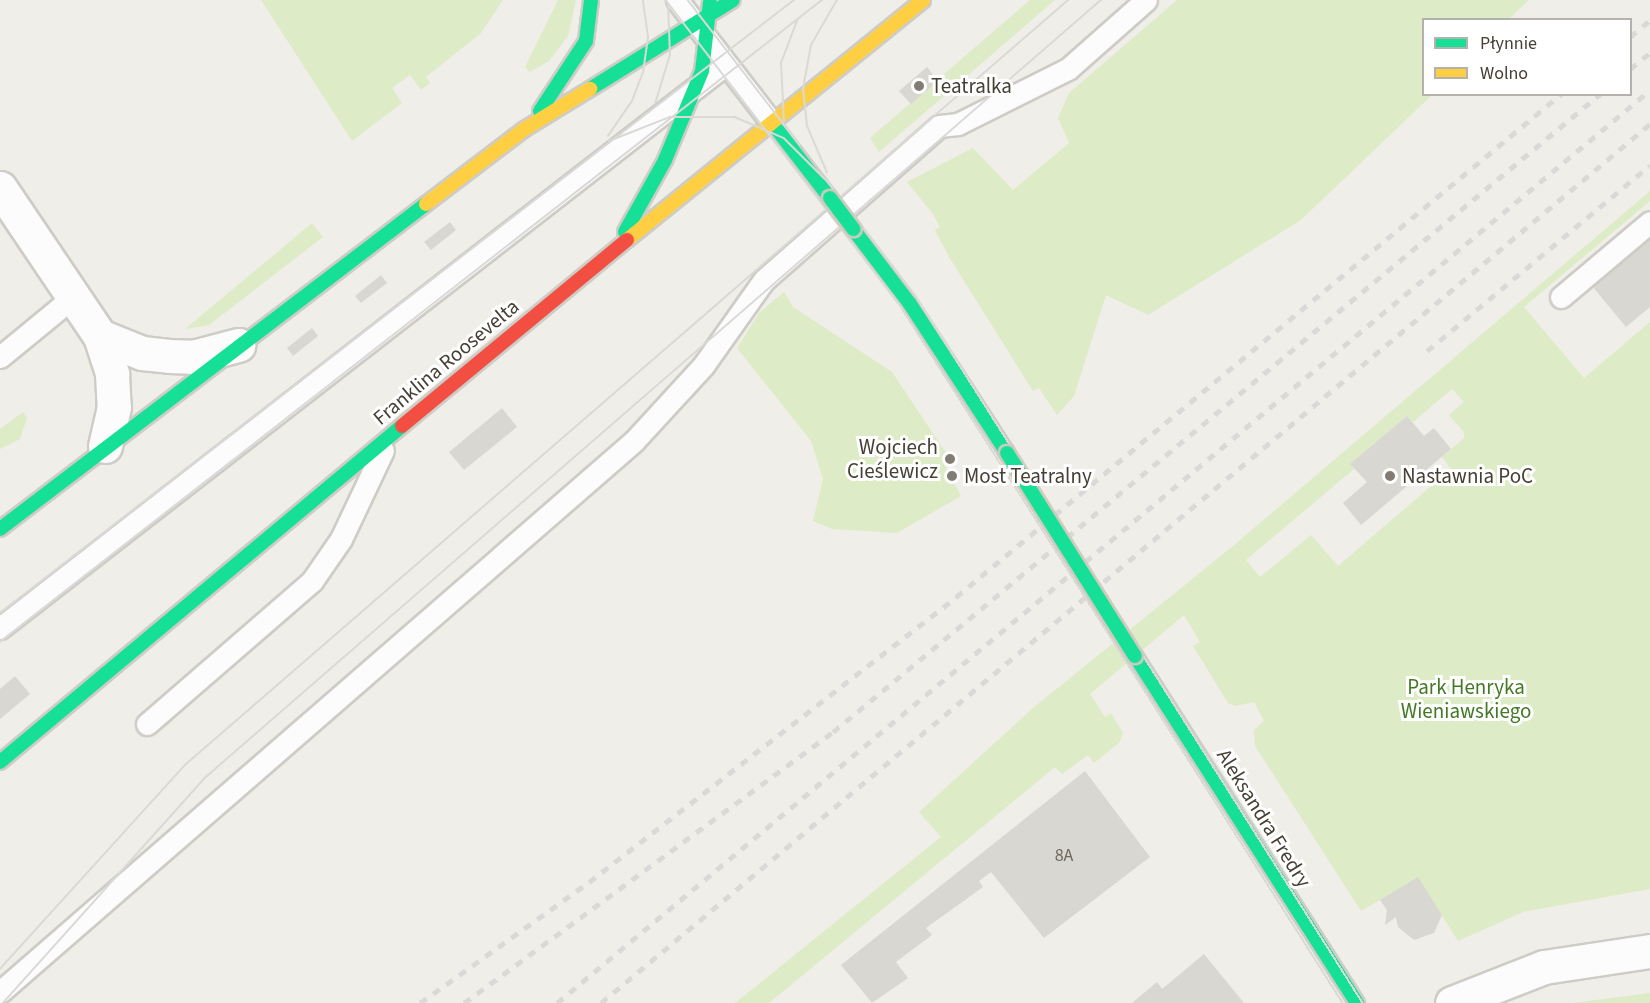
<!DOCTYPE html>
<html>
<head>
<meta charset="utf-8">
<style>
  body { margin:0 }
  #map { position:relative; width:1650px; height:1003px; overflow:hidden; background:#f0eee8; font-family:"Source Sans 3",sans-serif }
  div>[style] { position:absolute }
  .green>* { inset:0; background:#ddebc7 }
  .building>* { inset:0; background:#d9d7d1 }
  .roads { filter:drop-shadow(2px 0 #ceccc6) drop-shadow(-2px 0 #ceccc6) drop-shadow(0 2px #ceccc6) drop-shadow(0 -2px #ceccc6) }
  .lane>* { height:21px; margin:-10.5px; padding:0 10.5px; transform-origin:10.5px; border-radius:10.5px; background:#fdfcfc }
  .street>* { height:33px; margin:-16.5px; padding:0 16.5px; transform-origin:16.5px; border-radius:16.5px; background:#fdfcfc }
  .fast>* { height:14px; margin:-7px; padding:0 7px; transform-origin:7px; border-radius:7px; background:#16e098 }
  .slow>* { height:14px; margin:-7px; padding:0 7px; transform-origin:7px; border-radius:7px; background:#ffcf43 }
  .jam>* { height:14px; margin:-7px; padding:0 7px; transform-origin:7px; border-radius:7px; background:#f24e42 }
  .tram>* { height:1.5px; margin:-0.75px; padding:0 0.75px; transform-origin:0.75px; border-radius:0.75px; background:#d9d9d8 }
  .rail>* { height:4.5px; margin-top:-2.25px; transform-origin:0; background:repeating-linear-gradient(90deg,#d9d9d8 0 8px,transparent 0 16px) }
  .bridges { filter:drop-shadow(2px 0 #d0cbbf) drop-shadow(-2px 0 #d0cbbf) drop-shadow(0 2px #d0cbbf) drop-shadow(0 -2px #d0cbbf) }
  .fast-bridge>* { height:14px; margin:-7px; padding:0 7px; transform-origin:7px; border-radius:7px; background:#16e098 }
  .dots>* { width:16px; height:16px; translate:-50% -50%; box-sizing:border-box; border:3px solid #fff; border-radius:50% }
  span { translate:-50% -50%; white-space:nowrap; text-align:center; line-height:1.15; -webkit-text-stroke:6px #fff; paint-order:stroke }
  .number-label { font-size:18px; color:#6c665d }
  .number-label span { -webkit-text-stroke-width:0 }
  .poi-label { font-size:21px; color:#463f35 }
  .left { translate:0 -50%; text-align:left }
  .right { translate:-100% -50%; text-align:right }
  .street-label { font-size:21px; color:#463f35 }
  .park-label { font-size:21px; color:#447a26 }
  .legend { position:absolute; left:1422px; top:18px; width:210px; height:78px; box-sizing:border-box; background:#fff; border:2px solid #b5b2ae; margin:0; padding:8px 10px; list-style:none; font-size:18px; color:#463f35 }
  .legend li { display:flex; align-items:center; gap:12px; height:30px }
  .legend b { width:30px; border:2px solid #b5b2ae }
</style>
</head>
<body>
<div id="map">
  <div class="green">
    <i style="clip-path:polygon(261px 0,503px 0,481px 33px,426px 77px,430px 83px,421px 90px,410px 75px,392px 88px,402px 103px,352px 141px)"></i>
    <i style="clip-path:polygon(558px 0,576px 0,568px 36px,549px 61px,530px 72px,525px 67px)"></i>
    <i style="clip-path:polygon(1030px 0,1055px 0,879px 152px,870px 138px)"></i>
    <i style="clip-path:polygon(1177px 0,1529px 0,1509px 19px,1424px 20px,1424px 94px,1432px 95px,1301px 220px,1148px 315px,1106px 295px,1074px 396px,1057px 415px,1039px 388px,1033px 391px,949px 257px,935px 230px,940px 227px,933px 214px,907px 182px,973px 148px,1013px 190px,1069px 143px,1058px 118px,1069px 93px)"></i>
    <i style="clip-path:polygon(evenodd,1650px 191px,1650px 201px,1524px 307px,1584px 378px,1650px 322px,1650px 889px,1523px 912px,1458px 941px,1418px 878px,1361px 911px,1255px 746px,1254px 730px,1264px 721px,1254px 702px,1235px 706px,1228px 703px,1193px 646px,1200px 642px,1184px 615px,1090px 694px,1105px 717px,1111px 713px,1123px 733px,1120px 742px,1094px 763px,1088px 755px,1062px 774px,1055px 767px,769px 1003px,735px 1003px,941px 837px,919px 812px,1033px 708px,1233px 546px,1650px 191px,1452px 389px,1464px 402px,1449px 415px,1464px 432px,1464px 438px,1442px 457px,1451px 469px,1338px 566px,1311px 535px,1260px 577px,1246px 560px,1354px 469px,1351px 464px,1407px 416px,1413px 422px,1452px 389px)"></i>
    <i style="clip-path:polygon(312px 223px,323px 237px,209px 325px,185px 329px)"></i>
    <i style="clip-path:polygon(784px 292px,793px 307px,892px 372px,950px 459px,944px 464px,961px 496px,897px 533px,832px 529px,813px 521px,823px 479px,811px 441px,737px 348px,759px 313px)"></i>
    <i style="clip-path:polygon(23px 412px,27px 418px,20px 439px,0 449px,0 429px)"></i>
    <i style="clip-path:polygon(1650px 993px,1650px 1003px,1572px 1003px)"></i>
  </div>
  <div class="building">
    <i style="clip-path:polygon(927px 67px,938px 81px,911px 104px,899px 91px)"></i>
    <i style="clip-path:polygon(450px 222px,456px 230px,431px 250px,424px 242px)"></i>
    <i style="clip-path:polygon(1650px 238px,1650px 307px,1626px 327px,1592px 286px)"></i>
    <i style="clip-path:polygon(381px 275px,387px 283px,361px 303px,355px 296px)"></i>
    <i style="clip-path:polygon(312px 328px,318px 336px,293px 356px,287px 348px)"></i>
    <i style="clip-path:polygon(502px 408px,517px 427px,464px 470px,449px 452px)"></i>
    <i style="clip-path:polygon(1407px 416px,1424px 436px,1434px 428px,1451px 449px,1361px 525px,1343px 503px,1367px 482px,1350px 464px)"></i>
    <i style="clip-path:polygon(15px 676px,30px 694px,0 719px,0 689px)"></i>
    <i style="clip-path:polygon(1085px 771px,1150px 857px,1044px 938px,991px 872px,979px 881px,983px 887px,926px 928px,932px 935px,896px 962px,908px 978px,872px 1003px,841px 965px)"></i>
    <i style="clip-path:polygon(1418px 877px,1442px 915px,1434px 933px,1414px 940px,1398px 927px,1396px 917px,1385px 925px,1387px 910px,1380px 900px)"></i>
    <i style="clip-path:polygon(1204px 954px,1244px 1003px,1132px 1003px,1157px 982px,1162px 989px)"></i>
  </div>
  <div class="roads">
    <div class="lane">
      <i style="left:677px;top:0;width:155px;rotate:52.3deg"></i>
      <i style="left:1561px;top:297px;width:116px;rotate:-40.1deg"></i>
      <i style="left:0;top:357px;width:94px;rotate:-39.4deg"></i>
      <i style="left:0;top:628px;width:919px;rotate:-37.84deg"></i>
      <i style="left:147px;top:724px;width:218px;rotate:-40.9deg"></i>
      <i style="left:312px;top:581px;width:51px;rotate:-55.4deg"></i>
      <i style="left:341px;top:539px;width:98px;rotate:-64.7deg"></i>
      <i style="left:0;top:992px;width:840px;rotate:-40.99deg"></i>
      <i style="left:634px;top:441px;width:102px;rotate:-47.4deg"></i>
      <i style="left:703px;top:366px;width:105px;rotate:-54.7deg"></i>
      <i style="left:764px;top:280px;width:233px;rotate:-41.3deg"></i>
      <i style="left:939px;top:126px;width:19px;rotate:-6deg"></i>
      <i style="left:958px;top:124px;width:123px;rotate:-26.6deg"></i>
      <i style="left:1068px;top:69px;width:104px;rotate:-41.5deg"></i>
    </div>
    <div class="street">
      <i style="left:0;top:188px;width:179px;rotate:56deg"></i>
      <i style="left:100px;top:336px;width:40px;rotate:72deg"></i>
      <i style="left:112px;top:374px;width:33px;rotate:87deg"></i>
      <i style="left:114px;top:407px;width:40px;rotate:103deg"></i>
      <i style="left:100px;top:336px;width:45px;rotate:22deg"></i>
      <i style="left:142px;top:353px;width:27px;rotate:6deg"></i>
      <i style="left:169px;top:356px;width:24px;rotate:2deg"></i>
      <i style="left:193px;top:357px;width:47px;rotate:-14.9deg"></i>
      <i style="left:1452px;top:1003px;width:99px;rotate:-21.4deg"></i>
      <i style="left:1544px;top:967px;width:107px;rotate:-8.6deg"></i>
    </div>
    <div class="fast">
      <i style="left:590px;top:89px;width:168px;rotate:-31.9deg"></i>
      <i style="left:540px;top:111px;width:84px;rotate:-56.7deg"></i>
      <i style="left:586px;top:41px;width:41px;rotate:-83deg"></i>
      <i style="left:772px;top:123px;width:95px;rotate:52.3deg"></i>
      <i style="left:853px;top:229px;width:94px;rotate:52.8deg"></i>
      <i style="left:910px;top:304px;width:178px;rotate:56.9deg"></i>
      <i style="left:625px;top:232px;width:82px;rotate:-60.9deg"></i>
      <i style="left:665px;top:160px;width:96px;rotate:-67.4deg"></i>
      <i style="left:702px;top:71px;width:69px;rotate:-83.4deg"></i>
      <i style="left:0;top:529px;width:536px;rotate:-37.34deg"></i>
      <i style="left:1135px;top:656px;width:412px;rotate:57.4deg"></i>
      <i style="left:0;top:762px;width:524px;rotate:-39.89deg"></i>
    </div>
    <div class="slow">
      <i style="left:426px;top:204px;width:122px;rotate:-37.3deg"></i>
      <i style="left:523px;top:130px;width:79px;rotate:-31.5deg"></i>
      <i style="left:627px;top:240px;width:381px;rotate:-39deg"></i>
    </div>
    <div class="jam">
      <i style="left:402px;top:426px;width:292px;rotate:-39.6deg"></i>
    </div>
  </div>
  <div class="tram">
    <i style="left:666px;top:0;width:381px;rotate:52.5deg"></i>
    <i style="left:898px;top:302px;width:830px;rotate:57.59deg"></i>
    <i style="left:688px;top:0;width:183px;rotate:52.3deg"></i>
    <i style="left:655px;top:104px;width:51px;rotate:-73deg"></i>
    <i style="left:670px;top:55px;width:50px;rotate:-92.3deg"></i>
    <i style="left:784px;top:122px;width:59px;rotate:-92.9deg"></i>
    <i style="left:781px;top:63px;width:45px;rotate:-69.1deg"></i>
    <i style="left:608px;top:136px;width:42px;rotate:-55.6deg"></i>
    <i style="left:632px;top:101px;width:30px;rotate:-69deg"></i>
    <i style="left:643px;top:73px;width:36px;rotate:-82deg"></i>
    <i style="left:648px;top:37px;width:37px;rotate:-98deg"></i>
    <i style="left:609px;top:141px;width:66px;rotate:-21.5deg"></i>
    <i style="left:670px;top:117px;width:65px"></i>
    <i style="left:735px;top:117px;width:53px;rotate:23.2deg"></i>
    <i style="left:784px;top:138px;width:64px;rotate:45deg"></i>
    <i style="left:829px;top:183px;width:143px;rotate:52.4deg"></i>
    <i style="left:916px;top:296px;width:836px;rotate:57.7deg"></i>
    <i style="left:827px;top:173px;width:51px;rotate:-113.1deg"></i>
    <i style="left:807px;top:126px;width:37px;rotate:-96deg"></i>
    <i style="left:803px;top:89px;width:45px;rotate:-79.7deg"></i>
    <i style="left:811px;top:45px;width:52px;rotate:-60deg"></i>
    <i style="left:0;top:613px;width:1003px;rotate:-37.67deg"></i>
    <i style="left:0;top:642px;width:1043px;rotate:-37.99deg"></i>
    <i style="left:0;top:969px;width:275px;rotate:-47.8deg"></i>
    <i style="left:185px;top:765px;width:1168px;rotate:-40.9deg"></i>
    <i style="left:3px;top:1003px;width:305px;rotate:-48.1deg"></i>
    <i style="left:207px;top:776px;width:1184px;rotate:-40.96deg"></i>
  </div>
  <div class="rail">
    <i style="left:1630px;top:37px;width:26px;rotate:-40deg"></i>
    <i style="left:1630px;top:69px;width:26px;rotate:-39deg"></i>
    <i style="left:1427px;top:351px;width:290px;rotate:-39.8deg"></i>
    <i style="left:420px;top:1003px;width:208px;rotate:-35.6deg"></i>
    <i style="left:589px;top:882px;width:465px;rotate:-37.8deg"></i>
    <i style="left:956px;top:597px;width:787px;rotate:-39.74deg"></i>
    <i style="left:464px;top:1003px;width:458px;rotate:-36.3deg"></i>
    <i style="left:833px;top:732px;width:998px;rotate:-39.75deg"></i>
    <i style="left:557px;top:1003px;width:1424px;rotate:-39.87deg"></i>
    <i style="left:601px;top:1003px;width:1369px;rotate:-39.96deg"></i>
  </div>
  <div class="bridges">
    <div class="fast-bridge">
      <i style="left:830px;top:198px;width:39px;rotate:53deg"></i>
      <i style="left:1007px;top:453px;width:240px;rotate:57.8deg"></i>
    </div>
  </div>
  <div class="dots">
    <i style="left:919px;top:86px;background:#827c74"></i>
    <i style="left:950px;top:459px;background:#827c74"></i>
    <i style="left:952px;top:476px;background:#827c74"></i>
    <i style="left:1390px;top:476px;background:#827c74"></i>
  </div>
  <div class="number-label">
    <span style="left:1064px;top:856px">8A</span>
  </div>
  <div class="poi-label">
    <span class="left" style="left:931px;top:86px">Teatralka</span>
    <span class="right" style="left:938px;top:459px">Wojciech<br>Cieślewicz</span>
    <span class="left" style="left:964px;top:476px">Most Teatralny</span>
    <span class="left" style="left:1402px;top:476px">Nastawnia PoC</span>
  </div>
  <div class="street-label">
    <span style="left:446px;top:362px;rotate:-40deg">Franklina Roosevelta</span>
    <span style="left:1264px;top:818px;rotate:58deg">Aleksandra Fredry</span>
  </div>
  <div class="park-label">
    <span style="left:1466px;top:699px">Park Henryka<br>Wieniawskiego</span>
  </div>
  <ul class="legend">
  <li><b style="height:8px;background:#16e098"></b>Płynnie</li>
  <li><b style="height:8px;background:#ffcf43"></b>Wolno</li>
  </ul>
</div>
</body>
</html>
